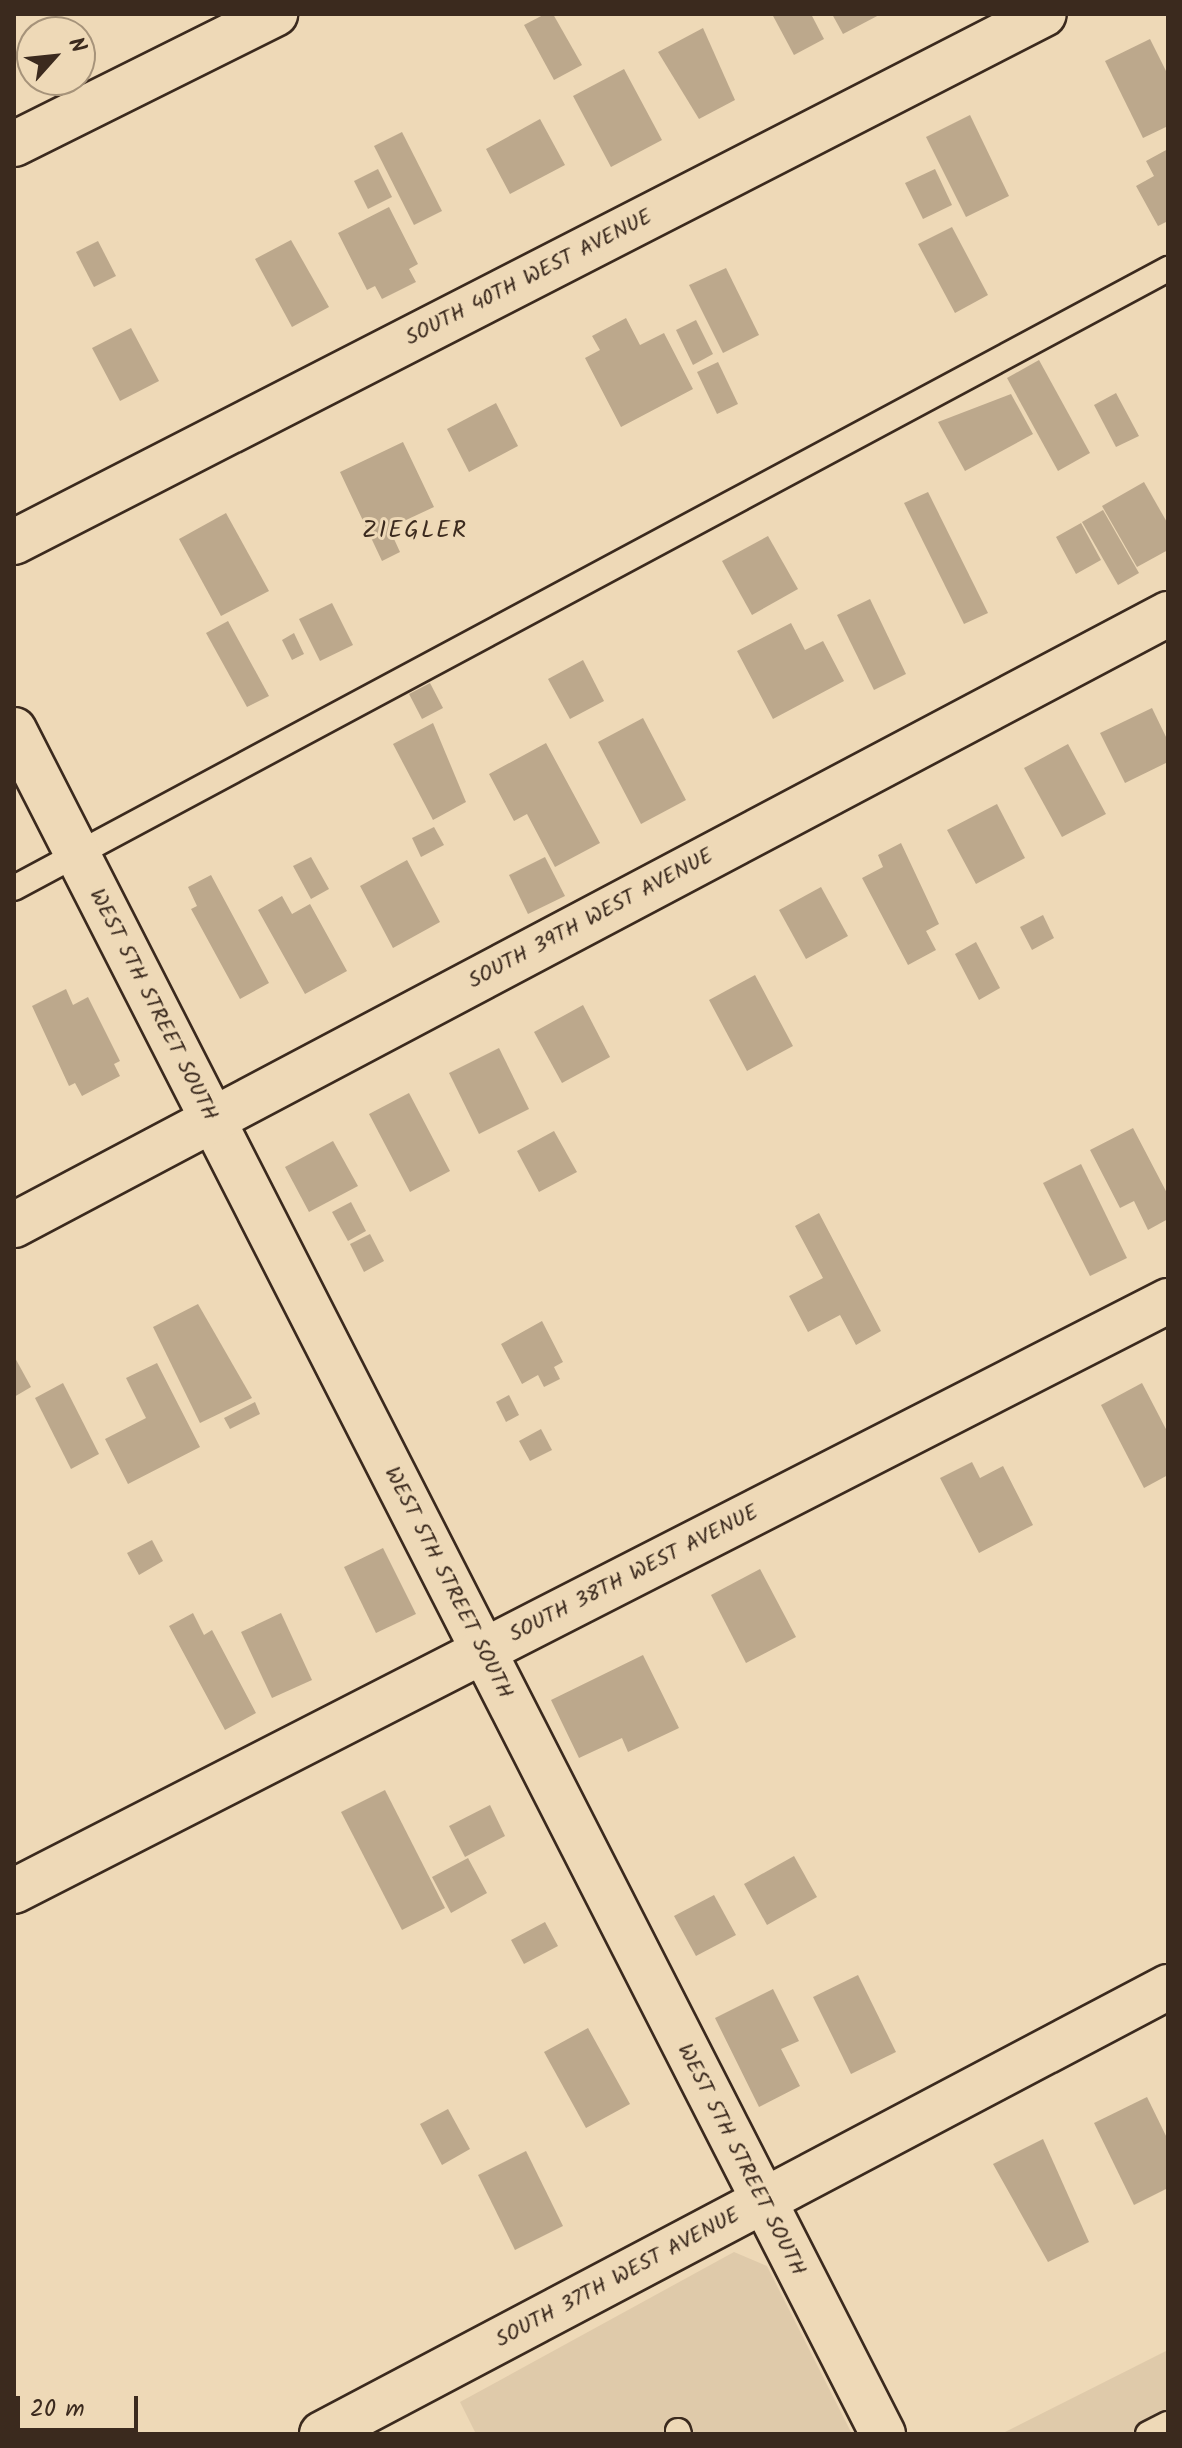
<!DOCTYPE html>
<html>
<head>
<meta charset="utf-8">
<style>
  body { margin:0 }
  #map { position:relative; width:1182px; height:2448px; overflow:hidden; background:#eed9b7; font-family:Kalam,sans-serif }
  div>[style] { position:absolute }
  .built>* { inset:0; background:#dfcaaa }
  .building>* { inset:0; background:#bca88c }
  .roads { filter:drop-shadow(2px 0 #3b2a1e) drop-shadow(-2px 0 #3b2a1e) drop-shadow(0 2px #3b2a1e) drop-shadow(0 -2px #3b2a1e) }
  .lane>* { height:24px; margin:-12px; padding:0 12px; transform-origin:12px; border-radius:12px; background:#eed9b7 }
  .street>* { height:44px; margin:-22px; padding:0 22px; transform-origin:22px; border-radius:22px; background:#eed9b7 }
  .secondary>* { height:44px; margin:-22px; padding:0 22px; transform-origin:22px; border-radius:22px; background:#eed9b7 }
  span { translate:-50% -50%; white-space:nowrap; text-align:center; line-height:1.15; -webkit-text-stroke:6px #eed9b7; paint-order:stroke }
  .street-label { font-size:22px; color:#3b2a1e }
  .neighbourhood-label { font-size:24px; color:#3b2a1e; letter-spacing:2px }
  .frame { position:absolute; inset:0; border:16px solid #3b2a1e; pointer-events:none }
  .north { position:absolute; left:16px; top:16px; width:80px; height:80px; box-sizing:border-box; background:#eed9b7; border:2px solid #a6937a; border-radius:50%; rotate:63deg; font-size:22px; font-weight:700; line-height:32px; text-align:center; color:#3b2a1e }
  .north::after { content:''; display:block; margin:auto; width:28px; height:36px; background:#3b2a1e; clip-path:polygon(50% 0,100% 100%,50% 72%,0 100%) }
  .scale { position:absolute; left:16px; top:2396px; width:122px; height:36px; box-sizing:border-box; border:4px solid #3b2a1e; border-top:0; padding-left:10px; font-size:24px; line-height:28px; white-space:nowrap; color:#3b2a1e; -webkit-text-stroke:6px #eed9b7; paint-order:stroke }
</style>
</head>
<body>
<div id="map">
  <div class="built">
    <i style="clip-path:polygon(734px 2252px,767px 2266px,852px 2434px,476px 2434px,460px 2402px)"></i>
    <i style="clip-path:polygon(1168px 2350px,1168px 2434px,1001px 2434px)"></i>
  </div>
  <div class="building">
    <i style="clip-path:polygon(545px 14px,553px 14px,582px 65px,554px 80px,524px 25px)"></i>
    <i style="clip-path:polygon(772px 14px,811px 14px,824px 39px,794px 55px)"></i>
    <i style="clip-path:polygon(832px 14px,881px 14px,843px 34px)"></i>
    <i style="clip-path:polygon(703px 28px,735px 100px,699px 119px,658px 52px)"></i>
    <i style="clip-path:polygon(1150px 39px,1168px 75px,1168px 126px,1143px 138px,1105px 61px)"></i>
    <i style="clip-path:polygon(624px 69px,662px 140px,611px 167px,573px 96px)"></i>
    <i style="clip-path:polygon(970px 115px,1009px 196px,966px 217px,926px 137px)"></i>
    <i style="clip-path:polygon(540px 119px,565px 165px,510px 194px,486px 149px)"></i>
    <i style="clip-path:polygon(402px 132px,442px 211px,414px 225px,374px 146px)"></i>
    <i style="clip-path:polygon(1168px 149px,1168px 221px,1158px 226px,1136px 186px,1154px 176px,1146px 161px)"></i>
    <i style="clip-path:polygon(378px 169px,392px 197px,368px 209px,354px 181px)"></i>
    <i style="clip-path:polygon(935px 169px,952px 205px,923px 219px,905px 183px)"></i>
    <i style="clip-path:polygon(389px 207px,418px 264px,409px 269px,416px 282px,382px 299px,375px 286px,367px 290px,338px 233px)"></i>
    <i style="clip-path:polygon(952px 227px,988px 295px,955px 313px,918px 244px)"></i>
    <i style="clip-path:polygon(291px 240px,329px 307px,292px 327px,255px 259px)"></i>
    <i style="clip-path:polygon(98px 241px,116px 276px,94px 287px,76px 252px)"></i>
    <i style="clip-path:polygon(726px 268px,759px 335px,723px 353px,689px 285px)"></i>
    <i style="clip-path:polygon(626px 318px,640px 345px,664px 333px,693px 389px,621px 427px,585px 358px,600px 350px,592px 336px)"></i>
    <i style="clip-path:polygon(696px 320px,713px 354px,693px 365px,676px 330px)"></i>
    <i style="clip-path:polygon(131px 328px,159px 381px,120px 401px,92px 348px)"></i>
    <i style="clip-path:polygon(1039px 360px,1090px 453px,1058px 471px,1007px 378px)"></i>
    <i style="clip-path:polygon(718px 362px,738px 404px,717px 414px,697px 372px)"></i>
    <i style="clip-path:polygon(1116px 393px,1139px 436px,1116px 447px,1094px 405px)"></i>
    <i style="clip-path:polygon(1011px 394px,1033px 434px,965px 471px,938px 422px)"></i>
    <i style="clip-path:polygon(496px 403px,518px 446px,469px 472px,447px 429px)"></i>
    <i style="clip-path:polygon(403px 442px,434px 507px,389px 528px,400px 552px,382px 561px,340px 472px)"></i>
    <i style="clip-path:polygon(1144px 482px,1168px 524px,1168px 550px,1137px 567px,1102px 506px)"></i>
    <i style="clip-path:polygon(928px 492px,988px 613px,964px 624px,904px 503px)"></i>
    <i style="clip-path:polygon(1103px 510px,1139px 573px,1118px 585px,1082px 522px)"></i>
    <i style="clip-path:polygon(226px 513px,269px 591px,221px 616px,179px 539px)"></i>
    <i style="clip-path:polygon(1081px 523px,1101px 560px,1076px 574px,1056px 537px)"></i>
    <i style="clip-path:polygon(768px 536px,798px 589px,752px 615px,722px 561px)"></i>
    <i style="clip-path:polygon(870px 599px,906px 674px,874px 690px,837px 615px)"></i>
    <i style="clip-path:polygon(332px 603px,353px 645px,320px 661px,299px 619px)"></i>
    <i style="clip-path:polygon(228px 621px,269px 696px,247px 707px,206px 633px)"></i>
    <i style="clip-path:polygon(791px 623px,805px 650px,823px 641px,844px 681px,773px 719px,737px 651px)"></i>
    <i style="clip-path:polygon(294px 633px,304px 654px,292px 660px,282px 640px)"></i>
    <i style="clip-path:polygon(583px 660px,604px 701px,570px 719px,548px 679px)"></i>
    <i style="clip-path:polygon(430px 683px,443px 708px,422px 719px,409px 694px)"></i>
    <i style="clip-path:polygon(1152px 708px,1168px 741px,1168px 762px,1125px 783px,1100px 733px)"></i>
    <i style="clip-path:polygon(643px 718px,686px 800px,641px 824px,598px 742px)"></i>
    <i style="clip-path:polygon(433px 723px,466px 802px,433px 820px,393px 744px)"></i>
    <i style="clip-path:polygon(546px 743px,600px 843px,555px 867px,527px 814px,514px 821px,489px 774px)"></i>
    <i style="clip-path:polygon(1068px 744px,1106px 814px,1062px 837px,1024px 768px)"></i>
    <i style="clip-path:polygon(997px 804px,1025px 858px,976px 884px,947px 830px)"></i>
    <i style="clip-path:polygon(434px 827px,444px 845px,421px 857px,412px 838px)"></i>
    <i style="clip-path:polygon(901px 843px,939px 924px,926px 931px,936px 950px,908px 965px,862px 878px,883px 867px,878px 855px)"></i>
    <i style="clip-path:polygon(311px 857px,329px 889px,311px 899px,293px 866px)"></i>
    <i style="clip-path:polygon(545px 857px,565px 896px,528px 914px,509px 875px)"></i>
    <i style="clip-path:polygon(407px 860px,440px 922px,393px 948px,360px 886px)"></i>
    <i style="clip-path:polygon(211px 875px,269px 983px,240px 999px,191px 909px,197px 906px,188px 887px)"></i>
    <i style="clip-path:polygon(821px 887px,848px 936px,806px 959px,779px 910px)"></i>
    <i style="clip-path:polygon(282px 896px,292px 914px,310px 904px,347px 971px,305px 994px,258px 910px)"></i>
    <i style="clip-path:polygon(1043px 915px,1054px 938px,1032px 950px,1020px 927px)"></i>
    <i style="clip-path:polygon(976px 942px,1000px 988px,979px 1000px,955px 954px)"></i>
    <i style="clip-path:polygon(755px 975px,793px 1046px,747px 1071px,709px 1000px)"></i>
    <i style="clip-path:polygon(66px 989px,73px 1005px,88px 997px,120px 1061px,114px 1064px,120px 1076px,82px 1096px,75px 1083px,69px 1086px,32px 1006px)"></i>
    <i style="clip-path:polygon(583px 1005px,610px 1057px,562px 1083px,534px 1032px)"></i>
    <i style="clip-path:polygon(499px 1048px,529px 1109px,479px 1134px,449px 1073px)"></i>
    <i style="clip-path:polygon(409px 1093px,450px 1171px,410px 1192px,369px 1114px)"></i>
    <i style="clip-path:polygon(1133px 1128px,1168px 1195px,1168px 1219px,1148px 1230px,1134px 1201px,1120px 1208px,1090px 1150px)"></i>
    <i style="clip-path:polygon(554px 1131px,577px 1172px,539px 1192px,517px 1151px)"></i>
    <i style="clip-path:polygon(333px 1141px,358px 1186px,309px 1212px,285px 1167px)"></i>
    <i style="clip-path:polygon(1081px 1164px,1127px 1258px,1090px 1276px,1043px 1183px)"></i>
    <i style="clip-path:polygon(351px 1202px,366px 1231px,348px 1241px,332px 1212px)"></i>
    <i style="clip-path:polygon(819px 1213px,881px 1331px,856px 1345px,840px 1315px,808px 1332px,789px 1296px,823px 1278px,795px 1226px)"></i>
    <i style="clip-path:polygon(370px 1234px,384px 1261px,364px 1272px,350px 1244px)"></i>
    <i style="clip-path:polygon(198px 1304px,252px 1398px,200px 1423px,153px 1327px)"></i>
    <i style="clip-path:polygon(542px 1321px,563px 1362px,554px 1367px,560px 1379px,544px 1387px,538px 1375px,522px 1384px,501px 1344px)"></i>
    <i style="clip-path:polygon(14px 1356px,31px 1387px,14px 1397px)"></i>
    <i style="clip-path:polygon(157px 1363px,200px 1447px,128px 1484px,105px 1439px,146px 1418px,126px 1378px)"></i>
    <i style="clip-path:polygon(63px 1383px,99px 1454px,71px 1469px,35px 1398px)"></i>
    <i style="clip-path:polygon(1142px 1383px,1168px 1433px,1168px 1475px,1144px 1488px,1101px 1405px)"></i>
    <i style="clip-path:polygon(509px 1395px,519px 1415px,506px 1422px,496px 1402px)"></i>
    <i style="clip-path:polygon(255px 1402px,260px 1414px,230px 1429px,224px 1418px)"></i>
    <i style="clip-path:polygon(541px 1429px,552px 1450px,530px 1461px,519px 1441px)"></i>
    <i style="clip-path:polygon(972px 1462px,980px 1478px,1003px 1466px,1033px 1525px,979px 1553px,940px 1478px)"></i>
    <i style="clip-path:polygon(152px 1540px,163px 1561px,139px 1575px,127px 1553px)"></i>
    <i style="clip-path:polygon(383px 1548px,416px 1614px,376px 1633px,344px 1567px)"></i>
    <i style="clip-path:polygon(760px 1569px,796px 1637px,746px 1663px,711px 1595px)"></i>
    <i style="clip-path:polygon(193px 1613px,204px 1635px,212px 1630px,256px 1713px,225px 1730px,169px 1626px)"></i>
    <i style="clip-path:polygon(281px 1613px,312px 1680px,272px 1698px,241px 1632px)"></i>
    <i style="clip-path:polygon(643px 1655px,679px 1728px,628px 1752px,622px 1738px,579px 1758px,551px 1700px)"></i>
    <i style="clip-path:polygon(385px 1790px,445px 1908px,402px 1930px,341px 1812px)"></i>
    <i style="clip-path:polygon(490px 1805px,505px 1836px,465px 1857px,449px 1826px)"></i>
    <i style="clip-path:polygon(794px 1856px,817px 1897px,767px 1925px,744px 1884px)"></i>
    <i style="clip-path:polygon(468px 1858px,487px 1893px,451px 1913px,432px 1877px)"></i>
    <i style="clip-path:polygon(714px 1895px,736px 1935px,696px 1956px,674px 1916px)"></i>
    <i style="clip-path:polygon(545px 1922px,558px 1946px,524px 1964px,511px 1940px)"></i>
    <i style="clip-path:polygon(858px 1975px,896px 2052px,851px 2074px,813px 1997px)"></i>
    <i style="clip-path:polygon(773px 1989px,799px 2041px,781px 2049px,800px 2086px,759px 2107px,715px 2018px)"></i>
    <i style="clip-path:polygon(588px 2028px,630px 2104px,586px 2128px,544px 2052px)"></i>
    <i style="clip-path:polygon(1147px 2097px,1168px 2140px,1168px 2188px,1134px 2205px,1094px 2123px)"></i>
    <i style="clip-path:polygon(448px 2109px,470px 2149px,442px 2165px,420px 2124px)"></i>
    <i style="clip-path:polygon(1043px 2139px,1089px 2242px,1048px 2262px,993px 2164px)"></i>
    <i style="clip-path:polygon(526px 2151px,563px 2226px,515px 2250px,478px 2175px)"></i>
  </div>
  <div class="roads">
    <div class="lane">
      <i style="left:14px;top:888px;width:1310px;rotate:-28.21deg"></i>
      <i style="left:678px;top:2431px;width:3px;rotate:72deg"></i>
      <i style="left:1148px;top:2434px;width:22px;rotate:-27deg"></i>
    </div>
    <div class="street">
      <i style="left:14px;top:542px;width:1157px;rotate:-27.14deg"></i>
      <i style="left:14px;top:730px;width:1913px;rotate:62.98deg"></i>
      <i style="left:14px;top:1225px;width:1306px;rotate:-27.9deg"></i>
      <i style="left:14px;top:1891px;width:1296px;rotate:-27.08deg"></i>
      <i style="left:322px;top:2434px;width:957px;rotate:-27.85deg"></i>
    </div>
    <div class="secondary">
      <i style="left:14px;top:144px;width:292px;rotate:-26.5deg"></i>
    </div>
  </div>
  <div class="street-label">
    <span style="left:529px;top:278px;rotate:-27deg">SOUTH 40TH WEST AVENUE</span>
    <span style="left:591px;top:919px;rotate:-28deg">SOUTH 39TH WEST AVENUE</span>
    <span style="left:153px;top:1005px;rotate:63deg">WEST 5TH STREET SOUTH</span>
    <span style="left:634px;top:1574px;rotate:-27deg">SOUTH 38TH WEST AVENUE</span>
    <span style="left:448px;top:1583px;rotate:63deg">WEST 5TH STREET SOUTH</span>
    <span style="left:741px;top:2160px;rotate:63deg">WEST 5TH STREET SOUTH</span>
    <span style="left:618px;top:2278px;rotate:-28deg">SOUTH 37TH WEST AVENUE</span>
  </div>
  <div class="neighbourhood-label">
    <span style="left:415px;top:531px">ZIEGLER</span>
  </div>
  <div class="frame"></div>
  <div class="north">N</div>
  <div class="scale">20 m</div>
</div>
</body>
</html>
